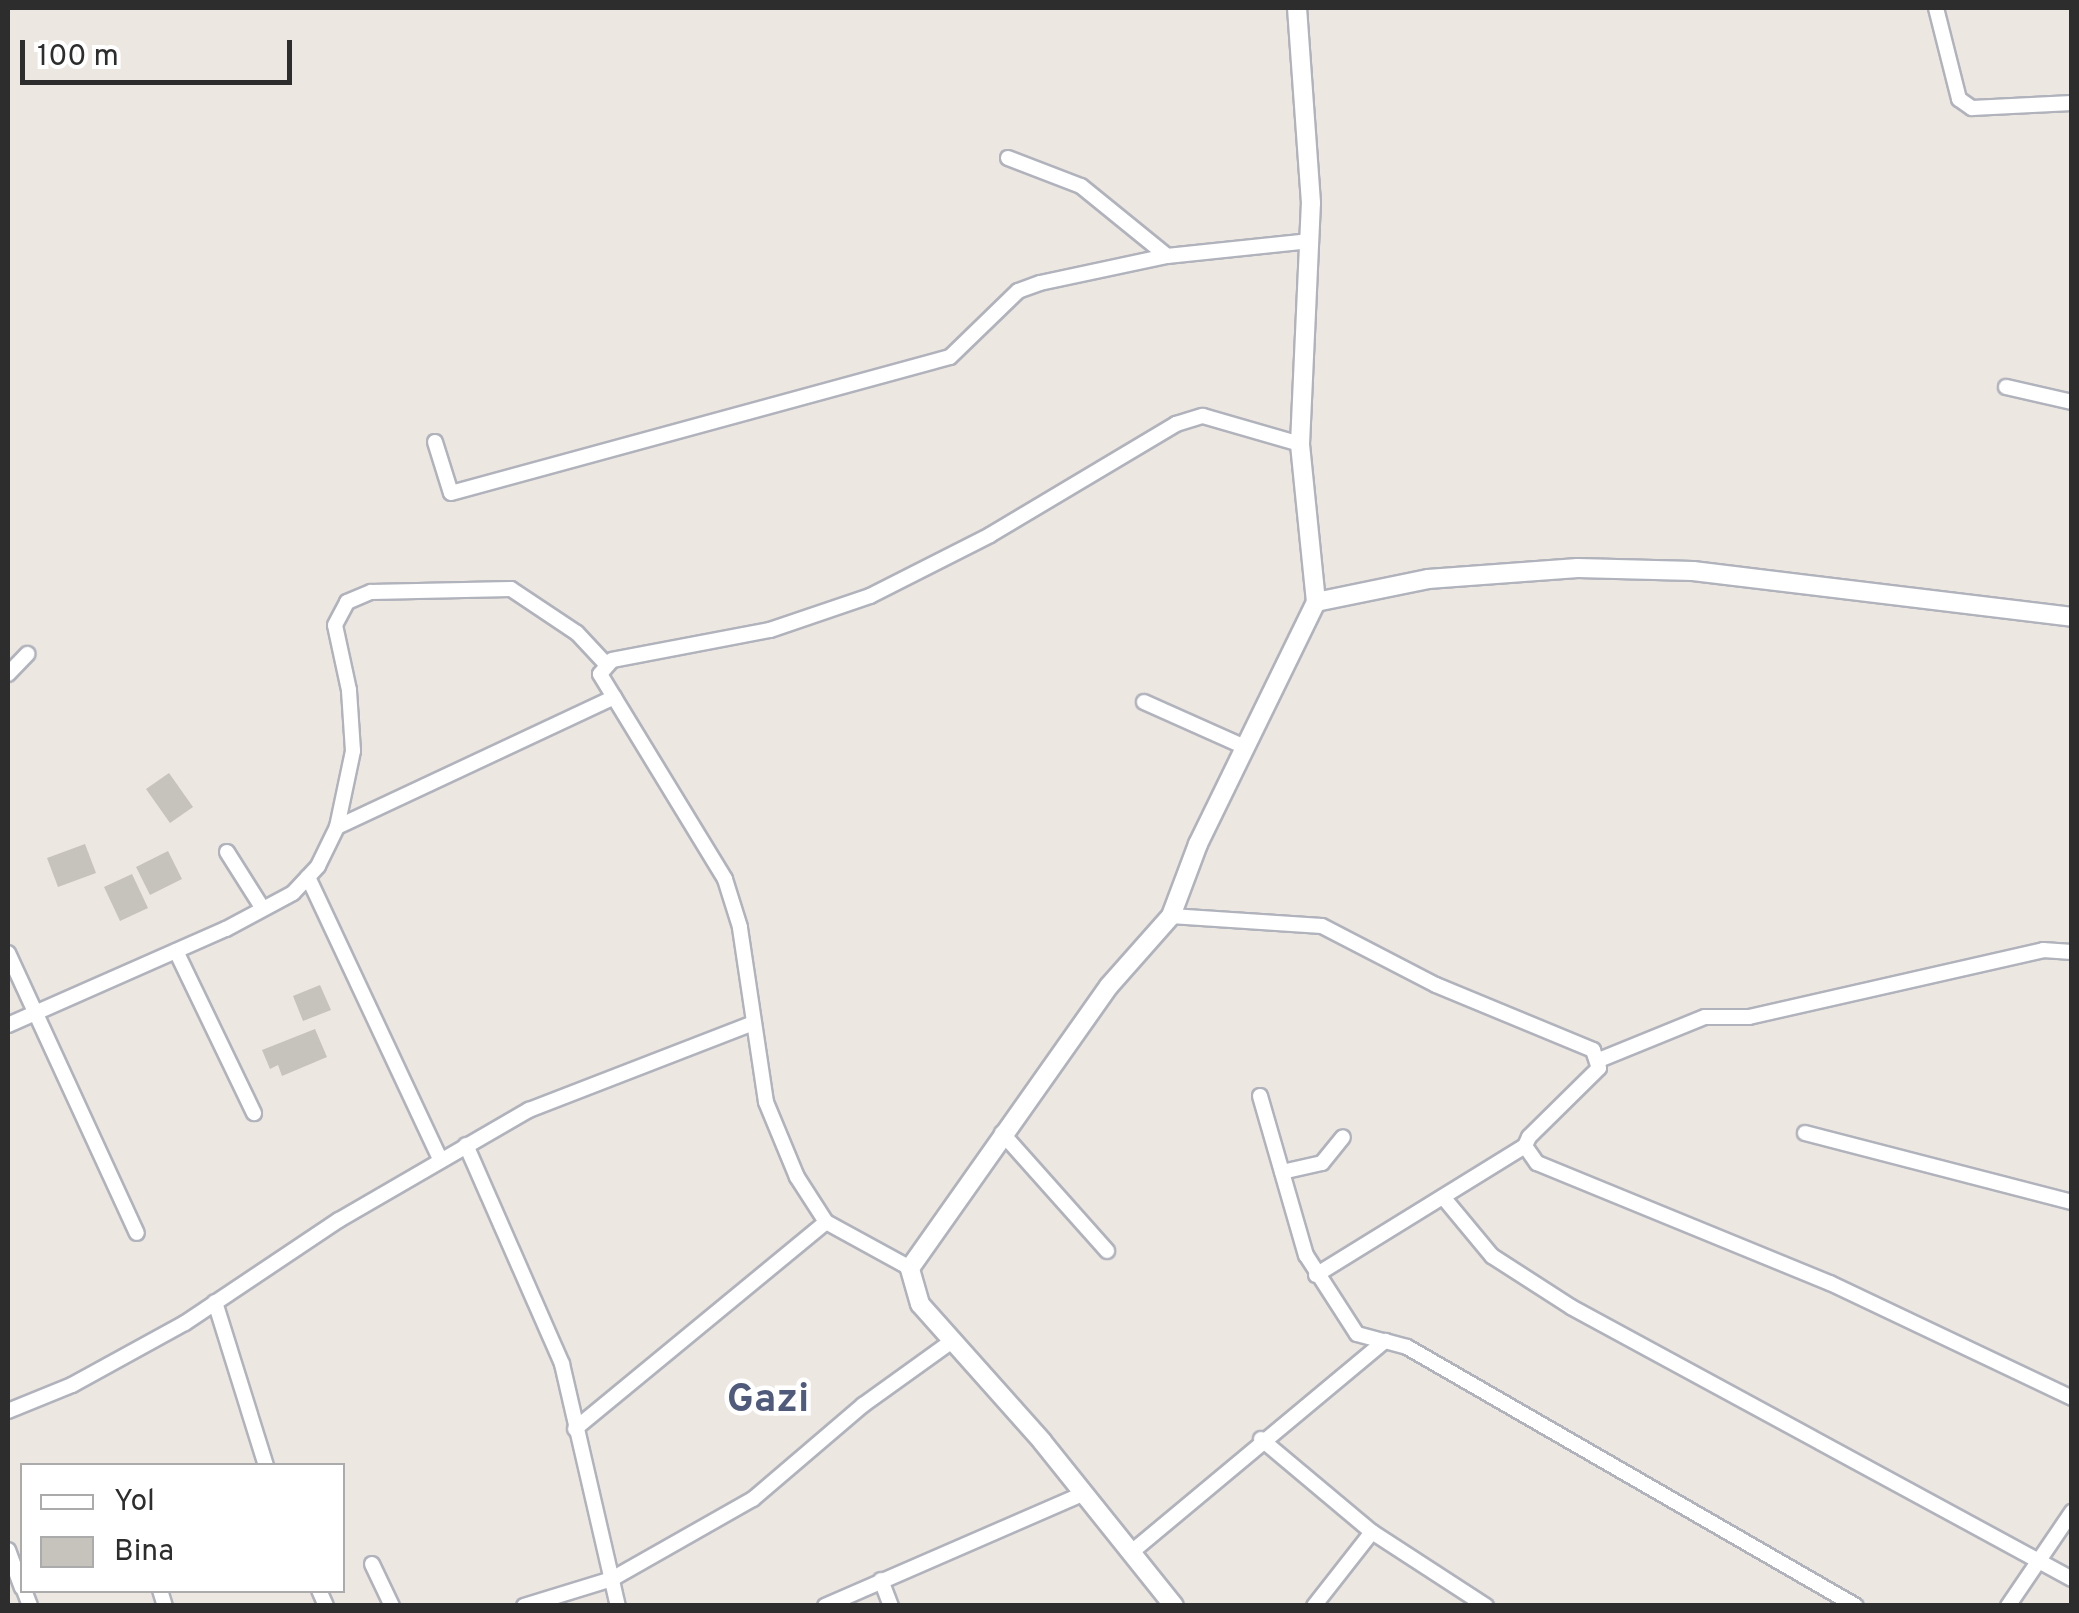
<!DOCTYPE html>
<html>
<head>
<meta charset="utf-8">
<style>
  body { margin:0 }
  #map { position:relative; width:2079px; height:1613px; overflow:hidden; background:#ede7e1; font-family:Overpass,sans-serif }
  div>[style] { position:absolute }
  .building>* { inset:0; background:#c6c2bc }
  .roads { filter:drop-shadow(2px 0 #b1b3bc) drop-shadow(-2px 0 #b1b3bc) drop-shadow(0 2px #b1b3bc) drop-shadow(0 -2px #b1b3bc) }
  .minor>* { height:14px; margin:-7px; padding:0 7px; transform-origin:7px; border-radius:7px; background:#fff }
  .tertiary>* { height:18px; margin:-9px; padding:0 9px; transform-origin:9px; border-radius:9px; background:#fff }
  span { translate:-50% -50%; white-space:nowrap; text-align:center; line-height:1.15; -webkit-text-stroke:9px #fff; paint-order:stroke }
  .district-label { font-size:40px; color:#505a7b; font-weight:700 }
  .frame { position:absolute; inset:0; border:10px solid #2d2d2d; pointer-events:none }
  .legend { position:absolute; left:20px; top:1463px; width:325px; height:130px; box-sizing:border-box; background:#fff; border:2px solid #ababab; margin:0; padding:12px 18px; list-style:none; font-size:30px; color:#2d2d2d }
  .legend li { display:flex; align-items:center; gap:20px; height:50px }
  .legend b { width:50px; border:2px solid #ababab }
  .scale { position:absolute; left:20px; top:40px; width:272px; height:45px; box-sizing:border-box; border:5px solid #2d2d2d; border-top:0; padding-left:12px; font-size:30px; line-height:35px; white-space:nowrap; color:#2d2d2d; -webkit-text-stroke:8px #fff; paint-order:stroke }
</style>
</head>
<body>
<div id="map">
  <div class="building">
    <i style="clip-path:polygon(169px 773px,193px 807px,170px 823px,146px 789px)"></i>
    <i style="clip-path:polygon(85px 844px,96px 873px,58px 887px,47px 858px)"></i>
    <i style="clip-path:polygon(168px 851px,182px 879px,150px 895px,136px 867px)"></i>
    <i style="clip-path:polygon(132px 874px,148px 908px,120px 921px,104px 887px)"></i>
    <i style="clip-path:polygon(320px 985px,331px 1010px,303px 1021px,293px 996px)"></i>
    <i style="clip-path:polygon(315px 1029px,327px 1057px,282px 1076px,278px 1065px,270px 1069px,262px 1050px)"></i>
  </div>
  <div class="roads">
    <div class="minor">
      <i style="left:1936px;top:8px;width:94px;rotate:75.8deg"></i>
      <i style="left:1959px;top:99px;width:16px;rotate:35deg"></i>
      <i style="left:1972px;top:108px;width:100px;rotate:-2.9deg"></i>
      <i style="left:1008px;top:158px;width:78px;rotate:21deg"></i>
      <i style="left:1081px;top:186px;width:111px;rotate:39.1deg"></i>
      <i style="left:2006px;top:387px;width:68px;rotate:12.8deg"></i>
      <i style="left:435px;top:442px;width:53px;rotate:72.6deg"></i>
      <i style="left:451px;top:493px;width:517px;rotate:-15.25deg"></i>
      <i style="left:950px;top:357px;width:95px;rotate:-44.1deg"></i>
      <i style="left:1018px;top:291px;width:23px;rotate:-20deg"></i>
      <i style="left:1040px;top:283px;width:130px;rotate:-12deg"></i>
      <i style="left:1167px;top:256px;width:144px;rotate:-6deg"></i>
      <i style="left:8px;top:674px;width:28px;rotate:-46deg"></i>
      <i style="left:1144px;top:702px;width:108px;rotate:24deg"></i>
      <i style="left:337px;top:827px;width:306px;rotate:-25.1deg"></i>
      <i style="left:227px;top:852px;width:67px;rotate:57.7deg"></i>
      <i style="left:308px;top:877px;width:311px;rotate:64.9deg"></i>
      <i style="left:1171px;top:916px;width:151px;rotate:3.8deg"></i>
      <i style="left:1322px;top:926px;width:128px;rotate:27.4deg"></i>
      <i style="left:1436px;top:985px;width:170px;rotate:22.5deg"></i>
      <i style="left:1593px;top:1050px;width:19px;rotate:72deg"></i>
      <i style="left:1599px;top:1068px;width:98px;rotate:135.4deg"></i>
      <i style="left:1529px;top:1137px;width:10px;rotate:114deg"></i>
      <i style="left:1525px;top:1146px;width:21px;rotate:55deg"></i>
      <i style="left:1537px;top:1163px;width:317px;rotate:22.3deg"></i>
      <i style="left:1830px;top:1283px;width:268px;rotate:25.4deg"></i>
      <i style="left:176px;top:951px;width:180px;rotate:64.3deg"></i>
      <i style="left:8px;top:953px;width:308px;rotate:65.3deg"></i>
      <i style="left:8px;top:1025px;width:238px;rotate:-23.8deg"></i>
      <i style="left:226px;top:929px;width:76px;rotate:-28.2deg"></i>
      <i style="left:293px;top:893px;width:37px;rotate:-47deg"></i>
      <i style="left:318px;top:866px;width:43px;rotate:-64deg"></i>
      <i style="left:337px;top:827px;width:78px;rotate:-78.1deg"></i>
      <i style="left:353px;top:751px;width:61px;rotate:-93.8deg"></i>
      <i style="left:349px;top:690px;width:66px;rotate:-102.2deg"></i>
      <i style="left:335px;top:625px;width:26px;rotate:-62deg"></i>
      <i style="left:347px;top:602px;width:26px;rotate:-23deg"></i>
      <i style="left:371px;top:592px;width:140px;rotate:-1.2deg"></i>
      <i style="left:511px;top:589px;width:79px;rotate:33.7deg"></i>
      <i style="left:577px;top:633px;width:42px;rotate:46.9deg"></i>
      <i style="left:1599px;top:1060px;width:114px;rotate:-22.1deg"></i>
      <i style="left:1705px;top:1017px;width:44px"></i>
      <i style="left:1749px;top:1017px;width:302px;rotate:-12.8deg"></i>
      <i style="left:2043px;top:950px;width:29px;rotate:4deg"></i>
      <i style="left:1260px;top:1096px;width:166px;rotate:73.9deg"></i>
      <i style="left:1306px;top:1255px;width:94px;rotate:57.2deg"></i>
      <i style="left:1357px;top:1334px;width:28px;rotate:15deg"></i>
      <i style="left:1002px;top:1133px;width:158px;rotate:48.3deg"></i>
      <i style="left:1805px;top:1133px;width:276px;rotate:14.5deg"></i>
      <i style="left:466px;top:1145px;width:239px;rotate:66.3deg"></i>
      <i style="left:562px;top:1364px;width:248px;rotate:77deg"></i>
      <i style="left:1282px;top:1172px;width:41px;rotate:-12.7deg"></i>
      <i style="left:1322px;top:1163px;width:33px;rotate:-51deg"></i>
      <i style="left:1443px;top:1197px;width:77px;rotate:50.3deg"></i>
      <i style="left:1492px;top:1256px;width:94px;rotate:32.8deg"></i>
      <i style="left:1571px;top:1307px;width:570px;rotate:28.5deg"></i>
      <i style="left:910px;top:1268px;width:96px;rotate:-151.3deg"></i>
      <i style="left:826px;top:1222px;width:54px;rotate:-122.8deg"></i>
      <i style="left:797px;top:1177px;width:81px;rotate:-112.5deg"></i>
      <i style="left:766px;top:1102px;width:177px;rotate:-98.5deg"></i>
      <i style="left:740px;top:927px;width:50px;rotate:-107.4deg"></i>
      <i style="left:725px;top:879px;width:240px;rotate:-121.4deg"></i>
      <i style="left:600px;top:674px;width:18px;rotate:-49deg"></i>
      <i style="left:612px;top:660px;width:161px;rotate:-10.8deg"></i>
      <i style="left:770px;top:630px;width:106px;rotate:-18.8deg"></i>
      <i style="left:870px;top:596px;width:135px;rotate:-26.9deg"></i>
      <i style="left:990px;top:535px;width:217px;rotate:-30.8deg"></i>
      <i style="left:1176px;top:424px;width:28px;rotate:-17deg"></i>
      <i style="left:1203px;top:416px;width:101px;rotate:16.1deg"></i>
      <i style="left:1316px;top:1275px;width:246px;rotate:-31.7deg"></i>
      <i style="left:215px;top:1302px;width:172px;rotate:72.7deg"></i>
      <i style="left:8px;top:1411px;width:69px;rotate:-22.1deg"></i>
      <i style="left:72px;top:1385px;width:129px;rotate:-28.8deg"></i>
      <i style="left:185px;top:1323px;width:185px;rotate:-33.8deg"></i>
      <i style="left:339px;top:1220px;width:220px;rotate:-30.1deg"></i>
      <i style="left:529px;top:1110px;width:240px;rotate:-21.2deg"></i>
      <i style="left:575px;top:1429px;width:325px;rotate:-39.5deg"></i>
      <i style="left:1261px;top:1439px;width:145px;rotate:40deg"></i>
      <i style="left:1372px;top:1532px;width:136px;rotate:33deg"></i>
      <i style="left:8px;top:1550px;width:40px;rotate:69.8deg"></i>
      <i style="left:1134px;top:1550px;width:327px;rotate:-39.8deg"></i>
      <i style="left:1385px;top:1341px;width:23px;rotate:15deg"></i>
      <i style="left:1407px;top:1347px;width:518px;rotate:29.98deg"></i>
      <i style="left:372px;top:1564px;width:47px;rotate:64.5deg"></i>
      <i style="left:881px;top:1580px;width:28px;rotate:69deg"></i>
      <i style="left:24px;top:1590px;width:17px;rotate:69deg"></i>
      <i style="left:160px;top:1590px;width:17px;rotate:73deg"></i>
      <i style="left:319px;top:1590px;width:17px;rotate:66deg"></i>
      <i style="left:524px;top:1606px;width:92px;rotate:-17.1deg"></i>
      <i style="left:612px;top:1579px;width:162px;rotate:-29.6deg"></i>
      <i style="left:753px;top:1499px;width:145px;rotate:-40.5deg"></i>
      <i style="left:863px;top:1405px;width:110px;rotate:-35.7deg"></i>
      <i style="left:825px;top:1606px;width:281px;rotate:-23.5deg"></i>
      <i style="left:1314px;top:1606px;width:94px;rotate:-51.9deg"></i>
      <i style="left:2008px;top:1606px;width:114px;rotate:-55.8deg"></i>
    </div>
    <div class="tertiary">
      <i style="left:1316px;top:602px;width:114px;rotate:-11.6deg"></i>
      <i style="left:1428px;top:579px;width:150px;rotate:-4.2deg"></i>
      <i style="left:1578px;top:568px;width:115px;rotate:1.5deg"></i>
      <i style="left:1693px;top:571px;width:382px;rotate:6.9deg"></i>
      <i style="left:1174px;top:1606px;width:211px;rotate:-128.7deg"></i>
      <i style="left:1042px;top:1441px;width:183px;rotate:-131.7deg"></i>
      <i style="left:920px;top:1304px;width:37px;rotate:-106deg"></i>
      <i style="left:910px;top:1268px;width:345px;rotate:-54.8deg"></i>
      <i style="left:1109px;top:986px;width:94px;rotate:-48.5deg"></i>
      <i style="left:1171px;top:916px;width:77px;rotate:-69.4deg"></i>
      <i style="left:1198px;top:844px;width:269px;rotate:-64deg"></i>
      <i style="left:1316px;top:602px;width:159px;rotate:-95.8deg"></i>
      <i style="left:1300px;top:444px;width:241px;rotate:-87.4deg"></i>
      <i style="left:1311px;top:203px;width:196px;rotate:-94.1deg"></i>
    </div>
  </div>
  <div class="district-label">
    <span style="left:768px;top:1401px">Gazi</span>
  </div>
  <div class="frame"></div>
  <ul class="legend">
  <li><b style="height:12px;background:#fff"></b>Yol</li>
  <li><b style="height:28px;background:#c6c2bc"></b>Bina</li>
  </ul>
  <div class="scale">100 m</div>
</div>
</body>
</html>
